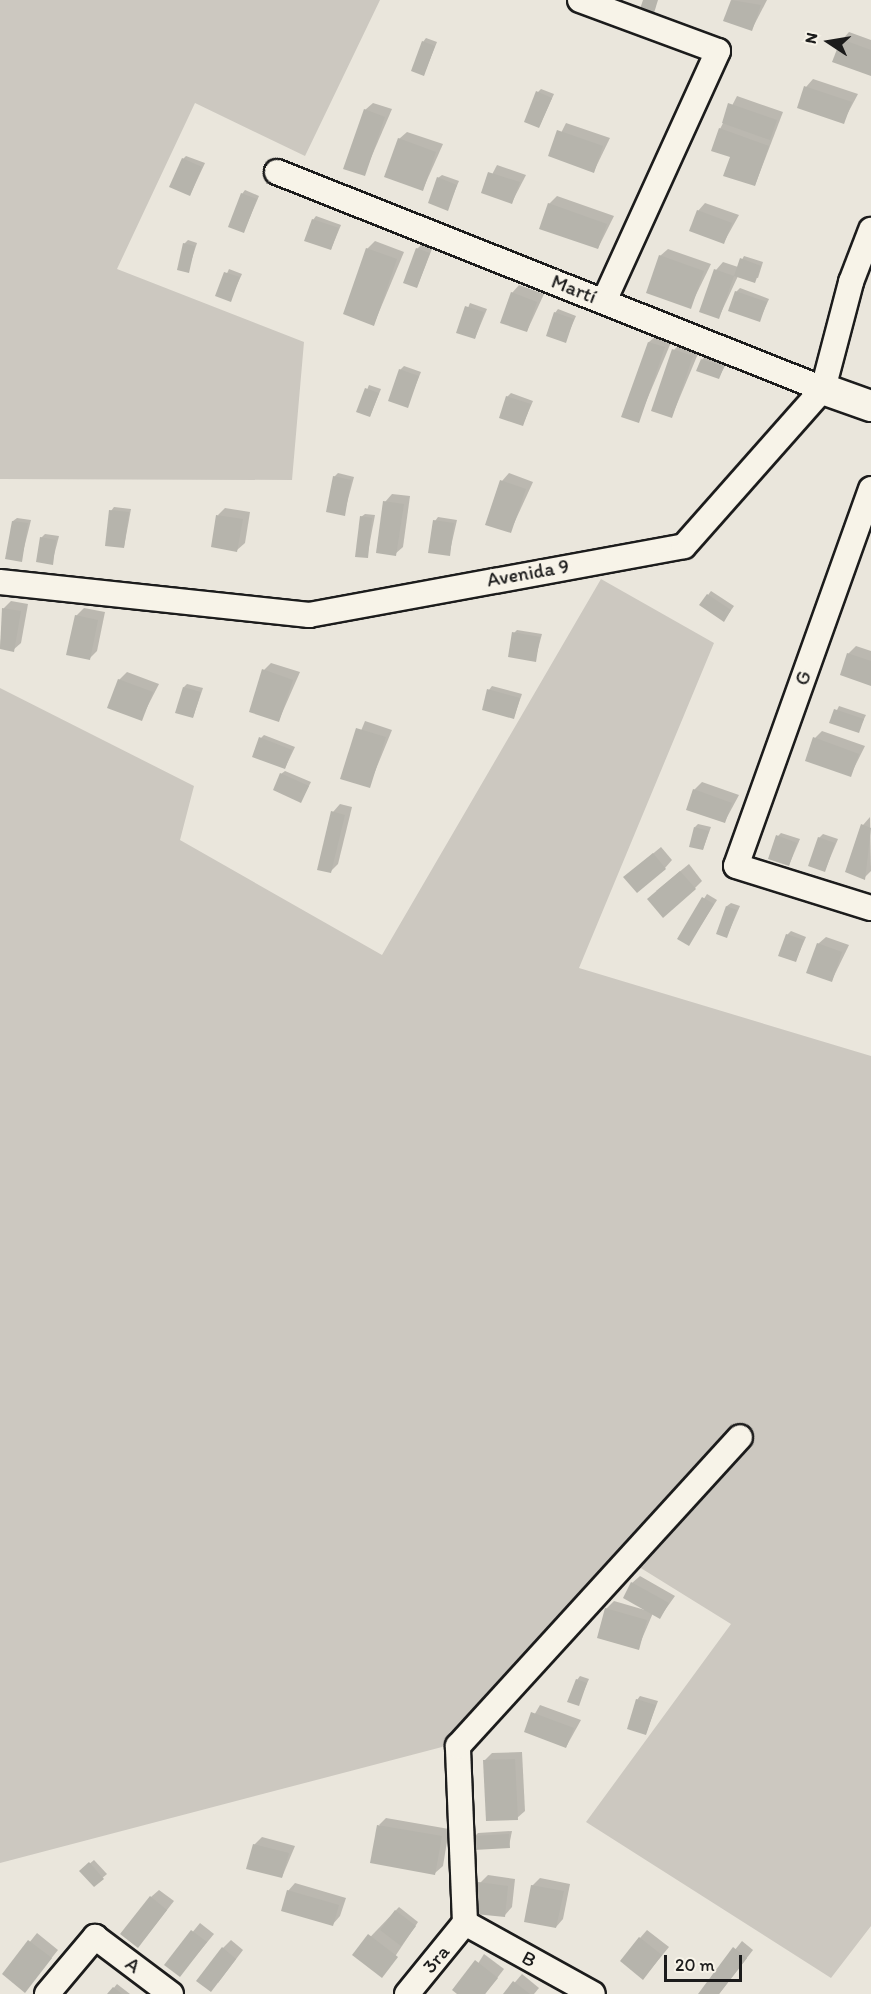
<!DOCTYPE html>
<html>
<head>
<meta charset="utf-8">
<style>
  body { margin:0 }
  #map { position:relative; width:871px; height:1994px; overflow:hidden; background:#eae6dc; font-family:Itim,sans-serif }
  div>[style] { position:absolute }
  .green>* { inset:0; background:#ccc8c0 }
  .shadow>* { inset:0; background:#0003 }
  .building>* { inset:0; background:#b6b4ac }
  .roads { filter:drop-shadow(2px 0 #1c1c1c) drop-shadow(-2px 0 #1c1c1c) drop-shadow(0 2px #1c1c1c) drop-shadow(0 -2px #1c1c1c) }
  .minor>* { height:24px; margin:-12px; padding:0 12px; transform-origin:12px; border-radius:12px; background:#f7f3e8 }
  .tertiary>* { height:30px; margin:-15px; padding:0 15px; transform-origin:15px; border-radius:15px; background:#f7f3e8 }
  span { translate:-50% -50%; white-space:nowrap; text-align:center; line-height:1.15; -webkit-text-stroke:6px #f7f3e8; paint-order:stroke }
  .street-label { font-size:20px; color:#1c1c1c }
  .north { position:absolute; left:799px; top:12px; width:60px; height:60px; -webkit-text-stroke:4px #f7f3e8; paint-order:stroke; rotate:282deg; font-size:16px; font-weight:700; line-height:24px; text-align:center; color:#1c1c1c }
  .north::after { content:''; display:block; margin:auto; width:21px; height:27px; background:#1c1c1c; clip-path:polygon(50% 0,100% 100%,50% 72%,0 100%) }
  .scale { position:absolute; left:664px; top:1955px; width:78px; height:27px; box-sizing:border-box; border:3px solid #1c1c1c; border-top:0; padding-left:8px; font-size:18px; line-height:21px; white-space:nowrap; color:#1c1c1c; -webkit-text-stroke:4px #f7f3e8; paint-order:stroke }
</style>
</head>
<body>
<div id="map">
  <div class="green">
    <i style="clip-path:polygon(0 0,380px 0,305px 156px,195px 103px,117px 269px,304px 342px,292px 480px,0 479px)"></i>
    <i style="clip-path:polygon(601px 579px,714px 643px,579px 968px,871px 1056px,871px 1926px,831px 1978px,586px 1822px,731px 1624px,623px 1557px,442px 1747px,0 1863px,0 688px,194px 786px,180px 840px,382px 955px)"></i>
  </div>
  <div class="shadow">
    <i style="clip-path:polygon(732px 0,767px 0,752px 29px,725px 20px)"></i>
    <i style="clip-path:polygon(849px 32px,871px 40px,871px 74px,842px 40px)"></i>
    <i style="clip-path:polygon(426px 38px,437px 42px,424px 74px,423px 42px)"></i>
    <i style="clip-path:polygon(813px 79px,858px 94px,843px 122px,806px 87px)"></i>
    <i style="clip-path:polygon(541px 89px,554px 94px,539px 127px,538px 92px)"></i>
    <i style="clip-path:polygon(737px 96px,783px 112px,755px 185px,732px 156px,720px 129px)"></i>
    <i style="clip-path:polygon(373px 103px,392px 109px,364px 174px,365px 110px)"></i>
    <i style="clip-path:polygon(566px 123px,610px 138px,594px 171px,550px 155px)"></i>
    <i style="clip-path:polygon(407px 132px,443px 144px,423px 189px,399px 139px)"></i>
    <i style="clip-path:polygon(186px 156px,205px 163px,190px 195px,183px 159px)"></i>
    <i style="clip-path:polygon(497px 165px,526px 175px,512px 202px,483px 192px)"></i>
    <i style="clip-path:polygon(442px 175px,459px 181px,447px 209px,438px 178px)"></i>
    <i style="clip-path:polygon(245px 190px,259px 196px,244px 231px,242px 194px)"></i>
    <i style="clip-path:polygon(557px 196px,614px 216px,598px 248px,549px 204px)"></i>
    <i style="clip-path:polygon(705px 203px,739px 215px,724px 242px,698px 211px)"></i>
    <i style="clip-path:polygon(316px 216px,341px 225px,331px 249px,313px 220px)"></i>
    <i style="clip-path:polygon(188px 240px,197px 243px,188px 271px,184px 244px)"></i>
    <i style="clip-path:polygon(375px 241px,404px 252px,374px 324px,367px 249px)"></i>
    <i style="clip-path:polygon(421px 245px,432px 249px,417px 287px,417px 249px)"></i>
    <i style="clip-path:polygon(668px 249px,711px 264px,690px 307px,660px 256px)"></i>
    <i style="clip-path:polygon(744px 256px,763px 262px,758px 278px,738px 276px,719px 317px,716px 270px,723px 262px,738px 267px)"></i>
    <i style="clip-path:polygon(229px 269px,242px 274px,230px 300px,217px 295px)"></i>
    <i style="clip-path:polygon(519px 285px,544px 294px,527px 331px,512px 293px)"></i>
    <i style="clip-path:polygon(740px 288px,769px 299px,759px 321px,736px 292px)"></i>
    <i style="clip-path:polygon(470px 303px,487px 309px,475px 338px,458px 332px)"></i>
    <i style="clip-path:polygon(558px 309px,576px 316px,565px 341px,555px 313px)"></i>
    <i style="clip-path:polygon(657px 335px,672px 340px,638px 421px,649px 342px)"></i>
    <i style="clip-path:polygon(681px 342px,700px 349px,672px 416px,674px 350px)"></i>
    <i style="clip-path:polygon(705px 356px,726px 364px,719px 377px,702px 360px)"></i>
    <i style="clip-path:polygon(404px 366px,421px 372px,407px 406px,400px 370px)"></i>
    <i style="clip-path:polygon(369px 385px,381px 389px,370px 416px,358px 411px)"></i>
    <i style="clip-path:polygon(511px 393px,533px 401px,523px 424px,507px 397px)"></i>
    <i style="clip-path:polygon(338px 473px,354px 477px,344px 514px,334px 477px)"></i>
    <i style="clip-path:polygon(509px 473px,533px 482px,510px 532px,502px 481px)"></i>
    <i style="clip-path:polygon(392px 494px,410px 496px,403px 547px,395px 554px,385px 502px)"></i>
    <i style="clip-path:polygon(114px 507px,131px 509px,124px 547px,111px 511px)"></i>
    <i style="clip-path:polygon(225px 508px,250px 512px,245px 543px,237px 550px,218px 515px)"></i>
    <i style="clip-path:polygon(365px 514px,375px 515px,367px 557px,361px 517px)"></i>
    <i style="clip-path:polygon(438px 517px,457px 520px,449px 555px,435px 521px)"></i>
    <i style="clip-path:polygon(17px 518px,31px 520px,21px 560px,13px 521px)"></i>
    <i style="clip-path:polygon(45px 534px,59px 536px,52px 563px,41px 538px)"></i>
    <i style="clip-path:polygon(711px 591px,734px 606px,727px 616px,708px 595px)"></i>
    <i style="clip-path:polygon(11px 601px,28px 604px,21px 643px,13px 650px,0 648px,4px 608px)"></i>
    <i style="clip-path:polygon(84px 608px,105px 612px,97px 651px,89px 659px,76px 616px)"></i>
    <i style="clip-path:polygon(517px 630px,542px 634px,535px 660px,514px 633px)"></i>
    <i style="clip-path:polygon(856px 646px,871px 651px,871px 684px,848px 654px)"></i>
    <i style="clip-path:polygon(271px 663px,300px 672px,279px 720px,264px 670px)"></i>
    <i style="clip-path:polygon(127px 672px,159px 684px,141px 719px,119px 680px)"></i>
    <i style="clip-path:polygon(187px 684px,203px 688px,193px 717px,184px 687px)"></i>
    <i style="clip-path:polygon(492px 686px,522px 694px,514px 717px,489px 690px)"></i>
    <i style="clip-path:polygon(839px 706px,866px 715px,858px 731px,831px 722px)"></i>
    <i style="clip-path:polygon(365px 721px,392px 730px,369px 786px,342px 778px)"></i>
    <i style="clip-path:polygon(822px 731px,865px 746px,850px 776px,815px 738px)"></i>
    <i style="clip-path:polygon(264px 735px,295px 747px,285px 768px,261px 738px)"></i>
    <i style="clip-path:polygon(285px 771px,311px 782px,301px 801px,281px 774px)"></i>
    <i style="clip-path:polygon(702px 782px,739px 795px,725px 821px,694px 790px)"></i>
    <i style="clip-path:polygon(340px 804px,352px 807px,338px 864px,330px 872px,333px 812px)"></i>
    <i style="clip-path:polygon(870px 817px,871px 871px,864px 878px,863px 825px)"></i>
    <i style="clip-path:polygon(698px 824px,711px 827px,703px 849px,695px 827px)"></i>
    <i style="clip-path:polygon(781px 833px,800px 839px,789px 865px,778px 836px)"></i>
    <i style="clip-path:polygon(823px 834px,838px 839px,825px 870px,819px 838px)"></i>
    <i style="clip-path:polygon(661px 847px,672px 860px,665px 868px,633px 870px)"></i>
    <i style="clip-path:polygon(689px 864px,702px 881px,695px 888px,656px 891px)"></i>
    <i style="clip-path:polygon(707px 894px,717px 900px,689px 944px,679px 938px)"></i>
    <i style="clip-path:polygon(731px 903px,740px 906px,727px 936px,727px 906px)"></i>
    <i style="clip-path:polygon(791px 931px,806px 937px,796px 960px,787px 935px)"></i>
    <i style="clip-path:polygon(826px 937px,849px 945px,832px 980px,818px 944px)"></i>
    <i style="clip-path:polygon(640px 1576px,675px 1596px,660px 1617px,653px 1613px,638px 1648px,606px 1609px,614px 1601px,645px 1610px,632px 1583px)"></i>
    <i style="clip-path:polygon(580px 1676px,589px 1679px,578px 1704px,577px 1680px)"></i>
    <i style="clip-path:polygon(640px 1696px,658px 1701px,646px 1733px,637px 1700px)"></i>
    <i style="clip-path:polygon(540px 1705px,581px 1720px,566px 1747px,525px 1731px)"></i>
    <i style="clip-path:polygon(522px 1752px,525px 1811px,517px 1818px,484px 1761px,492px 1753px)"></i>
    <i style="clip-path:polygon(386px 1818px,449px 1829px,443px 1866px,435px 1873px,379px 1825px)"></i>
    <i style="clip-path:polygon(512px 1831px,509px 1846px,475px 1836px,478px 1833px)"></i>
    <i style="clip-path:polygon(262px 1837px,295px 1846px,282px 1877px,254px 1845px)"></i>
    <i style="clip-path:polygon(94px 1860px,107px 1874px,94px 1885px,81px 1871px)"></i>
    <i style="clip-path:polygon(488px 1875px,515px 1879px,512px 1907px,505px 1915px,480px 1883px)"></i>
    <i style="clip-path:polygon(540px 1878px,570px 1884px,563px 1919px,556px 1927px,532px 1886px)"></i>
    <i style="clip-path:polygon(295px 1883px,346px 1898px,340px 1916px,333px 1924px,288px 1891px)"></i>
    <i style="clip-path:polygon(159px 1890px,174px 1901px,145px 1938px,151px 1897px)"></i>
    <i style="clip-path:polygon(399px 1907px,418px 1922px,382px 1976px,354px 1954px)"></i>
    <i style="clip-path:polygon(200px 1923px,214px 1934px,180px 1975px,166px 1965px)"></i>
    <i style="clip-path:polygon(647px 1930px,669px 1947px,650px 1970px,640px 1938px)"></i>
    <i style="clip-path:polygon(37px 1933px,58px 1950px,25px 1991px,4px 1974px)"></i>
    <i style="clip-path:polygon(231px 1940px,243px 1950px,218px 1983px,223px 1948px)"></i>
    <i style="clip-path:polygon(742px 1941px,753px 1950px,719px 1994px,700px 1994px)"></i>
    <i style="clip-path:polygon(484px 1954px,504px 1969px,485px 1994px,459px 1994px)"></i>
    <i style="clip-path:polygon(522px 1974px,539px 1988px,534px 1994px,505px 1994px)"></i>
    <i style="clip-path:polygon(117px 1984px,130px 1994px,109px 1994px)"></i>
  </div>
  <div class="building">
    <i style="clip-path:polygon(643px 0,658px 0,654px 13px,640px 9px)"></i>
    <i style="clip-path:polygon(731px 0,761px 5px,752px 31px,723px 21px)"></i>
    <i style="clip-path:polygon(841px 39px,871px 50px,871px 76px,832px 62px)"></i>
    <i style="clip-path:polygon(422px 41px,435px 46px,424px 76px,411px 71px)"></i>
    <i style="clip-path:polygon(804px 86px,852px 102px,844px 124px,797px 108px)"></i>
    <i style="clip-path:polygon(536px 91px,552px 98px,539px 128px,524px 122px)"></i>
    <i style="clip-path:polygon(728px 103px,777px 120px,770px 140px,722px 123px)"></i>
    <i style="clip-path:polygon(364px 109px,385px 117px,365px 176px,343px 169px)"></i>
    <i style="clip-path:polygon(719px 128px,769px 146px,755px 186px,723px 176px,730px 157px,711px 151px)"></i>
    <i style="clip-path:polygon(557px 130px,603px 146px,594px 173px,548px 156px)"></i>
    <i style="clip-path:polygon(398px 138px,436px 152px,423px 191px,384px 177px)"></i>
    <i style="clip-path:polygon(182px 158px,202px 167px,190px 196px,169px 187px)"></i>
    <i style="clip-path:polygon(488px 172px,520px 182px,512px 204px,481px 193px)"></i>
    <i style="clip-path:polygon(437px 177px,457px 185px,448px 211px,428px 203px)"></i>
    <i style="clip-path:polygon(241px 193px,257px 199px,244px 233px,228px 227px)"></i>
    <i style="clip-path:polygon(548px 203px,607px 224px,598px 249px,539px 229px)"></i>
    <i style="clip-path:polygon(697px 210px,732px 223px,724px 244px,689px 231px)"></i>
    <i style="clip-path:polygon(312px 219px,339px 228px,331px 250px,304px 241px)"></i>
    <i style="clip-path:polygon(183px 243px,195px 246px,189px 273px,177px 270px)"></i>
    <i style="clip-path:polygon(366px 248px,397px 259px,374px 326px,343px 314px)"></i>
    <i style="clip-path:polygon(416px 248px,430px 253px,417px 288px,403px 283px)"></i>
    <i style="clip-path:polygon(659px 255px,704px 271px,691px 309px,646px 293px)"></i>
    <i style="clip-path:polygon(740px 258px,761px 266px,755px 283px,734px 276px)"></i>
    <i style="clip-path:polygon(714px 269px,734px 276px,719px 319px,699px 312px)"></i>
    <i style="clip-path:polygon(224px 272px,240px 277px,231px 302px,215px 296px)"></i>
    <i style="clip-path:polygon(735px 291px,767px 302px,760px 322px,728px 311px)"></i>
    <i style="clip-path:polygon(511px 292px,537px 302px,527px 332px,500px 323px)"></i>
    <i style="clip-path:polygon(465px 306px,484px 312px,475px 339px,456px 333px)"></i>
    <i style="clip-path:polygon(554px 312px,574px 319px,566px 343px,546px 336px)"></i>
    <i style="clip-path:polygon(648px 342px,665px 347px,639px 423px,621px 417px)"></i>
    <i style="clip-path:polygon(672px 349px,693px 356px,672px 418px,651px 411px)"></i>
    <i style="clip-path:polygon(701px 359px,724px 367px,719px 379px,696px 371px)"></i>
    <i style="clip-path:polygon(399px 369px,419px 376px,408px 408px,388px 401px)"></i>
    <i style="clip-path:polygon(365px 388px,379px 393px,370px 417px,356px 412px)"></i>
    <i style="clip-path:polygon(506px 396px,531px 404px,523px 426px,499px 418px)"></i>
    <i style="clip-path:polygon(333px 476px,351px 480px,345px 516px,326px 512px)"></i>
    <i style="clip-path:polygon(500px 480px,526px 489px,511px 533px,485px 525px)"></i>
    <i style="clip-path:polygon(383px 501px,404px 504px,396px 556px,376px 553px)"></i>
    <i style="clip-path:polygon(109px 510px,129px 512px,124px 548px,105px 546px)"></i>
    <i style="clip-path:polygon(216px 515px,243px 519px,237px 552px,211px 547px)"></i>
    <i style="clip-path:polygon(360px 516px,372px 518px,368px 558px,355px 557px)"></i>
    <i style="clip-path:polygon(433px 520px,454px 523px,450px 556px,428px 553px)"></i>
    <i style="clip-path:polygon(12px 521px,28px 523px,22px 562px,5px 559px)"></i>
    <i style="clip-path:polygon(40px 537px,56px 540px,53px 565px,36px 562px)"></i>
    <i style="clip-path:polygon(707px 594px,731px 610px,724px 622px,699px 605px)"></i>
    <i style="clip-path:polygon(2px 608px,21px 611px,14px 652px,0 649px)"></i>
    <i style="clip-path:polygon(75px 615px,98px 620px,90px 660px,66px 655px)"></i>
    <i style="clip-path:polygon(512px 632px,540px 637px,536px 662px,508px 657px)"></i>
    <i style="clip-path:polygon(847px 653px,871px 661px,871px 686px,840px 675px)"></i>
    <i style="clip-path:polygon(262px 669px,293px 680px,279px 722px,249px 712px)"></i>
    <i style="clip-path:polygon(118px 679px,153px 692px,142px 721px,107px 708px)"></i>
    <i style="clip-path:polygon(183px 687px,201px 692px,193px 718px,175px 713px)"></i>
    <i style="clip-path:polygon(487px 689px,520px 698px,514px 719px,482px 710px)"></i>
    <i style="clip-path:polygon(834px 709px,864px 719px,859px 733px,829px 723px)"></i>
    <i style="clip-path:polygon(356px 728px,386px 737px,370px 788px,340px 779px)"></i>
    <i style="clip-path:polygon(259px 737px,292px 750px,285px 769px,252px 757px)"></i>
    <i style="clip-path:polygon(813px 737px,859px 754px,851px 777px,805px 761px)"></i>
    <i style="clip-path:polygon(280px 773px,309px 786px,301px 803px,273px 790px)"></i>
    <i style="clip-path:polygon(693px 789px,732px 803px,725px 823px,686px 810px)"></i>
    <i style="clip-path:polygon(331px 811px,345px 815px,331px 873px,317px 870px)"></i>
    <i style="clip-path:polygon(861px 824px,871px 828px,865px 880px,845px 872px)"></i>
    <i style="clip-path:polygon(694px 827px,709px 831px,703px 850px,689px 847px)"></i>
    <i style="clip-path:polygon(776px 835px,797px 843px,789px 866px,768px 859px)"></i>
    <i style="clip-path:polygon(818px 837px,835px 843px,825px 872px,808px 866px)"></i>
    <i style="clip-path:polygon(653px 853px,666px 869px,637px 893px,623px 877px)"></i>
    <i style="clip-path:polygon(680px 871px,696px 889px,663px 918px,647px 899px)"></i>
    <i style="clip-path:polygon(702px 897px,714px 904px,689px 946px,677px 939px)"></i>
    <i style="clip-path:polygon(726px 906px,737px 910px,727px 938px,716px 934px)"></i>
    <i style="clip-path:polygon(786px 934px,804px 940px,796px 962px,778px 956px)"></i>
    <i style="clip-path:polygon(817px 943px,842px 952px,832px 982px,806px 973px)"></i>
    <i style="clip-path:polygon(631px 1582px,669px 1603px,660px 1619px,623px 1598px)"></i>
    <i style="clip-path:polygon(605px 1608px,647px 1620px,639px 1650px,597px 1638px)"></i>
    <i style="clip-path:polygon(576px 1679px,587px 1683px,579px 1706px,567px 1702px)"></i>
    <i style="clip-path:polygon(636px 1699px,656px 1705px,646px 1735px,627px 1729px)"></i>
    <i style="clip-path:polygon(531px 1712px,574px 1728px,566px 1748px,524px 1732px)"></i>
    <i style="clip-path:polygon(515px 1759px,518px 1820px,486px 1821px,483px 1760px)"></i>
    <i style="clip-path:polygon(377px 1825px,442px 1836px,435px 1875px,370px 1863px)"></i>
    <i style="clip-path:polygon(509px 1834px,510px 1848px,474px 1850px,473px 1836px)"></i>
    <i style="clip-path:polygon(253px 1844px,289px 1853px,282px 1878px,246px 1869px)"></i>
    <i style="clip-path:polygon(89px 1862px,104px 1879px,94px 1887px,79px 1871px)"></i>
    <i style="clip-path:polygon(478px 1882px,508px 1886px,505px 1917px,475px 1914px)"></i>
    <i style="clip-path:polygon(531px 1885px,564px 1891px,556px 1928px,524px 1922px)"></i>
    <i style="clip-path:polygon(287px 1890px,339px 1905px,333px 1926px,281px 1911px)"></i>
    <i style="clip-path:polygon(150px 1896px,167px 1910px,138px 1948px,120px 1934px)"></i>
    <i style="clip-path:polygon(395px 1910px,416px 1926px,401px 1946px,380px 1930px)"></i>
    <i style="clip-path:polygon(191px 1930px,207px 1942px,180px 1977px,164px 1965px)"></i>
    <i style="clip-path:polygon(368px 1934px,398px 1957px,382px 1978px,352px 1955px)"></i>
    <i style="clip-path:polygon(639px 1937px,662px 1955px,643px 1980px,620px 1961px)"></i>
    <i style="clip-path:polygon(28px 1940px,52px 1958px,25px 1993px,2px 1974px)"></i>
    <i style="clip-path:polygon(222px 1947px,236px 1959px,211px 1992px,196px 1981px)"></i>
    <i style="clip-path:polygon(733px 1947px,747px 1958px,719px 1994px,698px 1994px)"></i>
    <i style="clip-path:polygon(475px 1960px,498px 1978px,485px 1994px,457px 1994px,452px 1990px)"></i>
    <i style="clip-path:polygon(513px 1981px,530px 1994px,503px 1994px)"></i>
    <i style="clip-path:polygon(113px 1987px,122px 1994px,107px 1994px)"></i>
  </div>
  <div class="roads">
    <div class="minor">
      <i style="left:580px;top:0;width:147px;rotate:20.3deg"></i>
      <i style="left:718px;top:51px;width:275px;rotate:114.5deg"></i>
      <i style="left:277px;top:172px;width:588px;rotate:21.67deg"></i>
      <i style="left:871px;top:489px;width:400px;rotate:109.7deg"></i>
      <i style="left:736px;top:866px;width:141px;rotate:17.3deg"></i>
      <i style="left:0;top:582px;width:311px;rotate:6.1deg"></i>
      <i style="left:309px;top:615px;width:381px;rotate:-10.4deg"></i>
      <i style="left:684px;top:546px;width:210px;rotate:-48.5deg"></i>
      <i style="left:823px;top:389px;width:111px;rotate:-75.3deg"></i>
      <i style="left:851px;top:282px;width:56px;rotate:-69deg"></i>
      <i style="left:465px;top:1923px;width:177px;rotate:-92.3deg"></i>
      <i style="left:458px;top:1746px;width:418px;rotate:-47.6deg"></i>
      <i style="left:465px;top:1923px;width:146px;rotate:29deg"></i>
      <i style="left:47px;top:1994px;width:75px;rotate:-49.9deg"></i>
      <i style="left:95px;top:1937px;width:95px;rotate:36.9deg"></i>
      <i style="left:407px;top:1994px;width:92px;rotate:-50.8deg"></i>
    </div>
    <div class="tertiary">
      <i style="left:823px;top:389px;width:51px;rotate:19.5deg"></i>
    </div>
  </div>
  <div class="street-label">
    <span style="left:574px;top:289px;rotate:22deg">Martí</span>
    <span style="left:528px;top:573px;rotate:-10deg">Avenida 9</span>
    <span style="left:803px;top:678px;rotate:-70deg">G</span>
    <span style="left:436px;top:1959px;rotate:-50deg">3ra</span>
    <span style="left:529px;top:1959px;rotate:29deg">B</span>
    <span style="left:133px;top:1965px;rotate:37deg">A</span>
  </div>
  <div class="north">N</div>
  <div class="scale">20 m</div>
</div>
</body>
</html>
